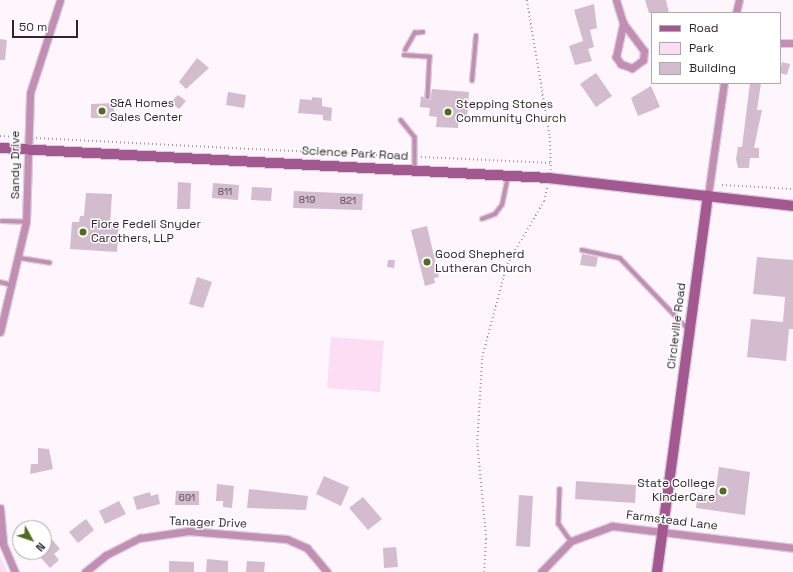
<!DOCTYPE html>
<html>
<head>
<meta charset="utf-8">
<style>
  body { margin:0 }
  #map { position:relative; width:793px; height:572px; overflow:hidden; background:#fff5fc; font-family:"Space Grotesk",sans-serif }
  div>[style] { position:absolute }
  .green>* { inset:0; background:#fdddf4 }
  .building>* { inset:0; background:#d3bccd }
  .path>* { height:1.5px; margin-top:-0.75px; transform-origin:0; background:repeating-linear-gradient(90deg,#a2989f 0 1px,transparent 0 4px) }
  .roads { filter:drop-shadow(1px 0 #dad0d7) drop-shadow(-1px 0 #dad0d7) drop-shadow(0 1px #dad0d7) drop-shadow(0 -1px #dad0d7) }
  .lane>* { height:3.5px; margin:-1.75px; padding:0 1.75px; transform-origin:1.75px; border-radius:1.75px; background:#c28eb4 }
  .street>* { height:7px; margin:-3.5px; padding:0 3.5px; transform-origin:3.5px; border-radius:3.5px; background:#c28eb4 }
  .secondary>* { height:10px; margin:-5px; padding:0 5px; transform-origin:5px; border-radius:5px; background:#a35892 }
  .dots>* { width:11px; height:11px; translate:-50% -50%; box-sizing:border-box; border:2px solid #fff; border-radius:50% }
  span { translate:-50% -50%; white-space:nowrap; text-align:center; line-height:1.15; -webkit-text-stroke:3px #fff; paint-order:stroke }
  .number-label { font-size:10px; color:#584c55 }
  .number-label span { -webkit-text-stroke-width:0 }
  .poi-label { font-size:12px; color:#2f262d }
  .left { translate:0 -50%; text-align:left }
  .right { translate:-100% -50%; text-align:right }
  .street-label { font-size:12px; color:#2f262d }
  .legend { position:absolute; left:651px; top:12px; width:130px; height:72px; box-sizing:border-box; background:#fff; border:1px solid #aca8ab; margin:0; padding:5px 7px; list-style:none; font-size:12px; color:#2f262d }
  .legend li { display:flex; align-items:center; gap:8px; height:20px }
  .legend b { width:20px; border:1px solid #aca8ab }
  .north { position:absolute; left:12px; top:520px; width:40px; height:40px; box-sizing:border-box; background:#fff; border:1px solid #aca8ab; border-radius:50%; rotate:130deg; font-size:11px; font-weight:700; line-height:16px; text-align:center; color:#2f262d }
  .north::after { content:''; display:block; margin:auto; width:14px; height:18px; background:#516c1e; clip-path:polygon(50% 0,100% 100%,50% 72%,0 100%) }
  .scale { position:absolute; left:12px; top:20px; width:66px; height:18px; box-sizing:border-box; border:2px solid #2f262d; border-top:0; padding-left:5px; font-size:12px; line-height:14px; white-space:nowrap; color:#2f262d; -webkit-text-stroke:3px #fff; paint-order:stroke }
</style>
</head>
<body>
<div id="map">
  <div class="green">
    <i style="clip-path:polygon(331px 337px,384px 341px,380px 392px,327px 388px)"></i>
    <i style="clip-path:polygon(0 555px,4px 565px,8px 572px,0 572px)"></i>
  </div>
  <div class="building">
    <i style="clip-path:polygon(645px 0,666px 0,669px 13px,649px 13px)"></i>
    <i style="clip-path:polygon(594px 4px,597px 28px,590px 30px,594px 47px,588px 49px,592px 61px,575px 65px,569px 46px,583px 41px,574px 10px)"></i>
    <i style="clip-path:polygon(0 39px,7px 40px,5px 60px,0 60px)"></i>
    <i style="clip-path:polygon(197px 58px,209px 68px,186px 89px,179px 82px)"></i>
    <i style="clip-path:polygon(782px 62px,790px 64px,787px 75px,780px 73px)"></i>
    <i style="clip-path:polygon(596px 73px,612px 96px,596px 107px,580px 84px)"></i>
    <i style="clip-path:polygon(750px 83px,761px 83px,757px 110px,762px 110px,754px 148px,759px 148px,759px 158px,750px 158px,749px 168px,738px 168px,736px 159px,738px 147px,742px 147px)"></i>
    <i style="clip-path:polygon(651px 86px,660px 107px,638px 116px,631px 98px)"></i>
    <i style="clip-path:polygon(432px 89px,469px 92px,467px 119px,459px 118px,458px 128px,436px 127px,437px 117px,429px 116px,430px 108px,420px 107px,421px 96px,430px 100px)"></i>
    <i style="clip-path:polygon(228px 92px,246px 95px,244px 108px,226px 105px)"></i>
    <i style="clip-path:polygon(178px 95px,186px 101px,179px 109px,171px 102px)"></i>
    <i style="clip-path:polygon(312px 97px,322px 98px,322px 106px,332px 108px,331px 121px,323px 120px,323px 115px,298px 113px,300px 99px,312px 100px)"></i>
    <i style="clip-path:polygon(114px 103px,114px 118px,91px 118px,91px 104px)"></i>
    <i style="clip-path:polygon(178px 182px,191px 183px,190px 209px,177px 209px)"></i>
    <i style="clip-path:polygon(213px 183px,239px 185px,238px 200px,212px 198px)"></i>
    <i style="clip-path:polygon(252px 187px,272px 188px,271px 201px,251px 200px)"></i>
    <i style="clip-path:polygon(294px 191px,363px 194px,362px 210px,293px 208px)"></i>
    <i style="clip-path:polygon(86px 193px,112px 194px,110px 224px,119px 224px,117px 252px,70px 249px,72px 222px,79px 222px,80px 216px,84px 216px)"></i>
    <i style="clip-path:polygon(427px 226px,439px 277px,434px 278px,435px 283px,425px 286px,411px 230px)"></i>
    <i style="clip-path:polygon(582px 254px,598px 257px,596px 267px,580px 265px)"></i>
    <i style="clip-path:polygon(757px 257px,793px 260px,793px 329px,789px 329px,786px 361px,747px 357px,751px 319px,783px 322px,785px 297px,753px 294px)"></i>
    <i style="clip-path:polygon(388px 260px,395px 260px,394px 268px,387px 267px)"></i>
    <i style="clip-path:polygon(197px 277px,212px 282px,203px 308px,189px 304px)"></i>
    <i style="clip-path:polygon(38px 448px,49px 449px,53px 469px,30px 474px,31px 464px,38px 464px)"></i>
    <i style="clip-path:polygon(719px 467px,750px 472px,745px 515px,696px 508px,698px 493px,715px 495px)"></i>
    <i style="clip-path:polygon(324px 476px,349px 487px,341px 506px,316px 494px)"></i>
    <i style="clip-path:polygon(576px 481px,636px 485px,635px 503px,575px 499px)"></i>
    <i style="clip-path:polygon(217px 484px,234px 486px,232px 508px,223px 507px,223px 501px,216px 501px)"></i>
    <i style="clip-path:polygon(249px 489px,308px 496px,306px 510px,247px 508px)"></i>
    <i style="clip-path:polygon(176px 491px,199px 491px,199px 505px,175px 505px)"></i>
    <i style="clip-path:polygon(150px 492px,151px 496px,158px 494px,160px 504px,137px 510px,133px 497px)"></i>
    <i style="clip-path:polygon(519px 495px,533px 496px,530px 547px,516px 546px)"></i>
    <i style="clip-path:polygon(363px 497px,382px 519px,368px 530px,349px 508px)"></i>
    <i style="clip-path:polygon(119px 501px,126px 514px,105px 524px,99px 511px)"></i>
    <i style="clip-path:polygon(86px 519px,94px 530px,78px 543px,69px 532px)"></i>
    <i style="clip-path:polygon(49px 536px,60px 549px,54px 554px,59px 560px,50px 568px,36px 552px,44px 552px,44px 540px)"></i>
    <i style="clip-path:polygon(396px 547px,398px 567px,384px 568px,383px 548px)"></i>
    <i style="clip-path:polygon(207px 559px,228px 561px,228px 572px,206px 572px)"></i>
    <i style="clip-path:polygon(169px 561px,194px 562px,194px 572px,169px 572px)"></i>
    <i style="clip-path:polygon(247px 561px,265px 562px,264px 572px,246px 572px)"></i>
  </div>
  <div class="path">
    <i style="left:527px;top:0;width:139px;rotate:80.5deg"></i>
    <i style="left:550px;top:137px;width:33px;rotate:88deg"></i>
    <i style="left:0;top:136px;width:20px;rotate:3deg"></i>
    <i style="left:36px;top:138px;width:374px;rotate:2.9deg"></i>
    <i style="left:421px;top:157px;width:132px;rotate:2.6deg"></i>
    <i style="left:722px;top:185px;width:71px;rotate:3.2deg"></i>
    <i style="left:484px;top:572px;width:33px;rotate:-87deg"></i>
    <i style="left:486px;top:539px;width:95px;rotate:-95.4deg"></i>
    <i style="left:477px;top:444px;width:87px;rotate:-86.7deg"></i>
    <i style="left:482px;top:357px;width:96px;rotate:-75deg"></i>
    <i style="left:507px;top:264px;width:73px;rotate:-59.6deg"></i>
    <i style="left:544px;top:201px;width:14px;rotate:-78deg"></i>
  </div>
  <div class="roads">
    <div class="lane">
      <i style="left:405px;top:50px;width:20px;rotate:-60deg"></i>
      <i style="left:415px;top:33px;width:8px;rotate:-7deg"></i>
      <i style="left:404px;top:55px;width:26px;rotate:4deg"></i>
      <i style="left:430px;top:57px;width:40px;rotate:92.9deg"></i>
      <i style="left:472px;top:81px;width:45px;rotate:-84.9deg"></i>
      <i style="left:401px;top:120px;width:22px;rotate:51deg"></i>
      <i style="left:415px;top:137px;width:32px;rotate:90deg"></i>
      <i style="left:482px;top:219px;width:14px;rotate:-21deg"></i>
      <i style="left:495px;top:214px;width:11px;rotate:-52deg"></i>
      <i style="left:502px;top:205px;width:30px;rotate:-78deg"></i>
      <i style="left:2px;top:221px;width:24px;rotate:2deg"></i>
      <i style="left:582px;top:250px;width:39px;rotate:12deg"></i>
      <i style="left:620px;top:258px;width:98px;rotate:46.2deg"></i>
      <i style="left:20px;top:258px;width:30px;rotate:9deg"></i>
      <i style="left:0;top:282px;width:12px;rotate:14deg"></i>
      <i style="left:560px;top:489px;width:35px;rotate:92deg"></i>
      <i style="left:559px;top:524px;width:21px;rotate:55deg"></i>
    </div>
    <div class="street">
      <i style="left:616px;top:0;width:24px;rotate:73deg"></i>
      <i style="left:623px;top:23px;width:35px;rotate:53deg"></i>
      <i style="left:644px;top:51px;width:9px;rotate:96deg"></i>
      <i style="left:643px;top:60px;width:14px;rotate:144deg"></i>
      <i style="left:632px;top:68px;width:12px;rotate:-160deg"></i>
      <i style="left:621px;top:64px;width:9px;rotate:-126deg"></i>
      <i style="left:616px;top:57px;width:35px;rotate:-78deg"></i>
      <i style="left:736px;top:13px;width:13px;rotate:-77deg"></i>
      <i style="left:780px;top:43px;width:13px"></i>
      <i style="left:708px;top:195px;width:113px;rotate:-81.9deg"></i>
      <i style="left:0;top:332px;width:113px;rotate:-76.7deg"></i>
      <i style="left:26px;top:222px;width:129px;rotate:-88.2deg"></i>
      <i style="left:30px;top:93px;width:98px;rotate:-72.1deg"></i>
      <i style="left:0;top:508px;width:36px;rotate:85deg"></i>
      <i style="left:3px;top:544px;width:30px;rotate:67deg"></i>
      <i style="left:85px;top:572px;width:27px;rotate:-39deg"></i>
      <i style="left:106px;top:555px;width:38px;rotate:-27deg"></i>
      <i style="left:140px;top:538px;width:49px;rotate:-8.3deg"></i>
      <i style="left:188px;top:531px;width:99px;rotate:4.6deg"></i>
      <i style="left:287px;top:539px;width:22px;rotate:24deg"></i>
      <i style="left:307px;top:548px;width:31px;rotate:50deg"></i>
      <i style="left:541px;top:572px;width:43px;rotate:-45.9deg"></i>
      <i style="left:571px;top:541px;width:44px;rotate:-20.1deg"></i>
      <i style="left:612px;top:526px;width:182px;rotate:6.9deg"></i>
    </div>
    <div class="secondary">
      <i style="left:0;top:148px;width:550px;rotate:3.13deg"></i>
      <i style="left:549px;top:178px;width:246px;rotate:6.5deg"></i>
      <i style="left:657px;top:572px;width:380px;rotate:-82.3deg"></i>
    </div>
  </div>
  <div class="dots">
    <i style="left:102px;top:111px;background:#516c1e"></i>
    <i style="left:448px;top:112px;background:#516c1e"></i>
    <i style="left:83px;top:232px;background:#516c1e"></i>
    <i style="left:427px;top:262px;background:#516c1e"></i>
    <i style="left:723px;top:491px;background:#516c1e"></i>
  </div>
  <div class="number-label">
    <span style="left:225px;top:192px">811</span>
    <span style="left:307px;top:200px">819</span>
    <span style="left:348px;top:201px">821</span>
    <span style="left:187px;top:498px">691</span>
  </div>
  <div class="poi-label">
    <span class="left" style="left:110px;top:111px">S&amp;A Homes<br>Sales Center</span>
    <span class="left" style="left:456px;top:112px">Stepping Stones<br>Community Church</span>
    <span class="left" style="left:91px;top:232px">Fiore Fedeli Snyder<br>Carothers, LLP</span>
    <span class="left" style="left:435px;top:262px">Good Shepherd<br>Lutheran Church</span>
    <span class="right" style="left:715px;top:491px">State College<br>KinderCare</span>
  </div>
  <div class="street-label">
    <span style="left:355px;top:154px;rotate:3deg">Science Park Road</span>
    <span style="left:16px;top:165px;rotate:-90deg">Sandy Drive</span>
    <span style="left:677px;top:326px;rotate:-83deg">Circleville Road</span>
    <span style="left:672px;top:521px;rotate:7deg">Farmstead Lane</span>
    <span style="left:208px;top:523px;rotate:2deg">Tanager Drive</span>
  </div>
  <ul class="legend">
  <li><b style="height:5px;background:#a35892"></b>Road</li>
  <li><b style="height:11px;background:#fdddf4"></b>Park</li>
  <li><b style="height:11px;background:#d3bccd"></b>Building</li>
  </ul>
  <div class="north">N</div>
  <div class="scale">50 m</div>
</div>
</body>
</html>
